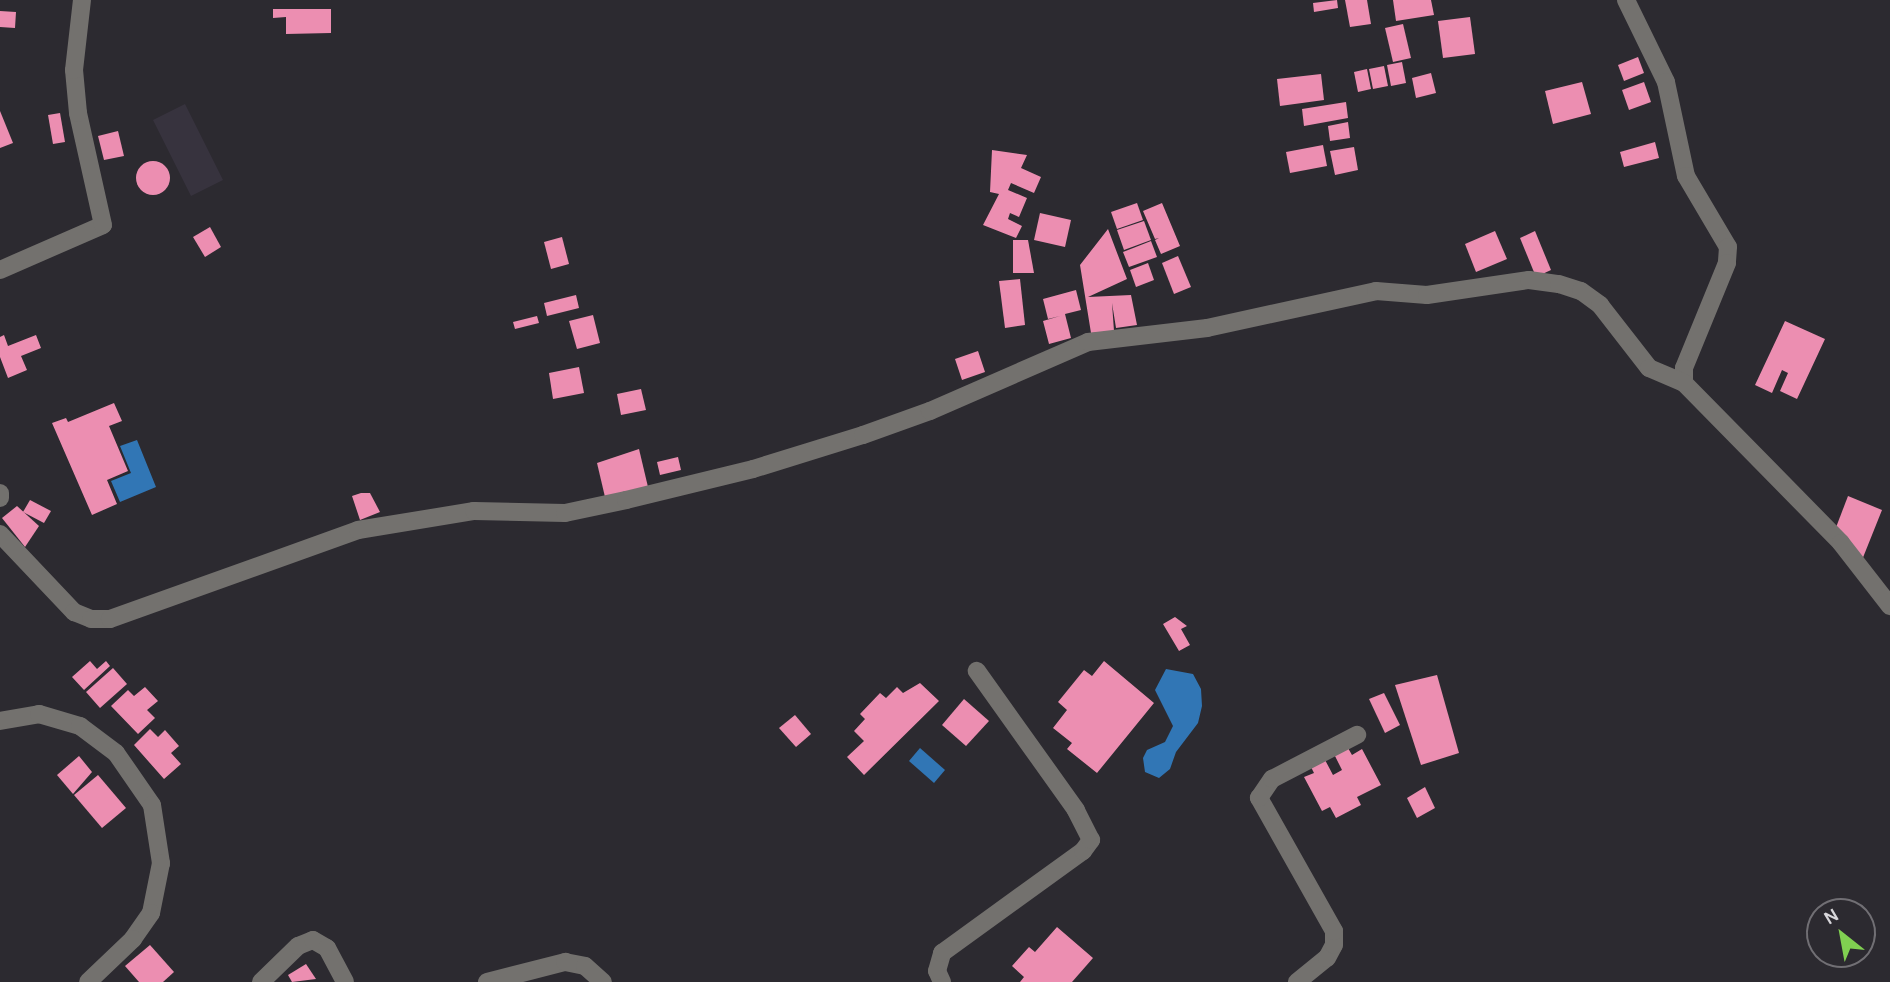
<!DOCTYPE html>
<html>
<head>
<meta charset="utf-8">
<style>
  body { margin:0 }
  #map { position:relative; width:1890px; height:982px; overflow:hidden; background:#2c2a30; font-family:Karla,sans-serif }
  div>[style] { position:absolute }
  .built>* { inset:0; background:#37333e }
  .water>* { inset:0; background:#3176b5 }
  .building>* { inset:0; background:#ec8eb1 }
  .round { border-radius:50% }
  .minor>* { height:18px; margin:-9px; padding:0 9px; transform-origin:9px; border-radius:9px; background:#73716e }
  span { translate:-50% -50%; white-space:nowrap; text-align:center; line-height:1.15; -webkit-text-stroke:7px #2c2a30; paint-order:stroke }
  .north { position:absolute; left:1806px; top:898px; width:70px; height:70px; box-sizing:border-box; background:#2c2a30; border:2px solid #716f74; border-radius:50%; rotate:329deg; font-size:19px; font-weight:700; line-height:28px; text-align:center; color:#d8d7db }
  .north::after { content:''; display:block; margin:auto; width:24px; height:32px; background:#80d051; clip-path:polygon(50% 0,100% 100%,50% 72%,0 100%) }
</style>
</head>
<body>
<div id="map">
  <div class="built">
    <i style="clip-path:polygon(185px 104px,223px 180px,191px 196px,153px 120px)"></i>
  </div>
  <div class="water">
    <i style="clip-path:polygon(137px 440px,156px 487px,120px 502px,111px 481px,131px 473px,120px 446px)"></i>
    <i style="clip-path:polygon(1166px 669px,1193px 674px,1201px 689px,1202px 706px,1198px 723px,1176px 752px,1170px 769px,1159px 778px,1145px 772px,1143px 758px,1147px 750px,1165px 742px,1173px 726px,1155px 690px)"></i>
    <i style="clip-path:polygon(920px 748px,945px 770px,934px 783px,909px 761px)"></i>
  </div>
  <div class="building">
    <i style="clip-path:polygon(1337px 0,1338px 8px,1314px 12px,1313px 3px)"></i>
    <i style="clip-path:polygon(1345px 0,1367px 0,1371px 24px,1350px 27px)"></i>
    <i style="clip-path:polygon(1393px 0,1431px 0,1434px 15px,1396px 21px)"></i>
    <i style="clip-path:polygon(273px 9px,331px 9px,331px 33px,286px 34px,286px 17px,273px 18px)"></i>
    <i style="clip-path:polygon(0 11px,16px 12px,15px 28px,0 27px)"></i>
    <i style="clip-path:polygon(1470px 17px,1475px 54px,1443px 58px,1438px 21px)"></i>
    <i style="clip-path:polygon(1403px 24px,1411px 58px,1393px 62px,1385px 28px)"></i>
    <i style="clip-path:polygon(1638px 57px,1644px 73px,1624px 81px,1618px 65px)"></i>
    <i style="clip-path:polygon(1402px 62px,1406px 83px,1391px 86px,1387px 65px)"></i>
    <i style="clip-path:polygon(1384px 66px,1388px 86px,1373px 89px,1369px 69px)"></i>
    <i style="clip-path:polygon(1367px 69px,1371px 89px,1358px 92px,1354px 72px)"></i>
    <i style="clip-path:polygon(1431px 73px,1436px 93px,1416px 98px,1412px 78px)"></i>
    <i style="clip-path:polygon(1321px 74px,1324px 100px,1280px 106px,1277px 79px)"></i>
    <i style="clip-path:polygon(1582px 82px,1591px 114px,1553px 124px,1545px 91px)"></i>
    <i style="clip-path:polygon(1644px 82px,1651px 102px,1629px 110px,1622px 90px)"></i>
    <i style="clip-path:polygon(1346px 102px,1348px 118px,1304px 126px,1302px 109px)"></i>
    <i style="clip-path:polygon(0 111px,13px 143px,0 148px)"></i>
    <i style="clip-path:polygon(60px 113px,65px 142px,53px 144px,48px 115px)"></i>
    <i style="clip-path:polygon(1348px 122px,1350px 138px,1330px 141px,1328px 126px)"></i>
    <i style="clip-path:polygon(118px 131px,124px 156px,104px 160px,98px 136px)"></i>
    <i style="clip-path:polygon(1655px 142px,1659px 158px,1624px 167px,1620px 152px)"></i>
    <i style="clip-path:polygon(1323px 145px,1327px 166px,1290px 173px,1286px 152px)"></i>
    <i style="clip-path:polygon(1354px 147px,1358px 170px,1335px 175px,1330px 151px)"></i>
    <i style="clip-path:polygon(992px 150px,1027px 155px,1021px 168px,1041px 177px,1034px 193px,1011px 183px,1008px 190px,1027px 198px,1019px 217px,1010px 213px,1008px 219px,1022px 226px,1016px 238px,983px 225px,999px 194px,990px 192px)"></i>
    <i class="round" style="left:136px;top:161px;width:34px;height:34px"></i>
    <i style="clip-path:polygon(1137px 203px,1143px 220px,1117px 229px,1111px 212px)"></i>
    <i style="clip-path:polygon(1162px 203px,1180px 246px,1161px 254px,1155px 240px,1159px 238px,1155px 239px,1143px 211px)"></i>
    <i style="clip-path:polygon(1040px 213px,1071px 220px,1065px 247px,1034px 240px)"></i>
    <i style="clip-path:polygon(1144px 221px,1151px 240px,1124px 250px,1117px 230px)"></i>
    <i style="clip-path:polygon(210px 227px,221px 247px,205px 257px,193px 237px)"></i>
    <i style="clip-path:polygon(1108px 229px,1127px 279px,1088px 297px,1131px 295px,1137px 325px,1116px 328px,1112px 303px,1114px 331px,1091px 333px,1080px 265px)"></i>
    <i style="clip-path:polygon(1495px 231px,1507px 259px,1476px 272px,1465px 244px)"></i>
    <i style="clip-path:polygon(1535px 231px,1551px 270px,1536px 277px,1520px 238px)"></i>
    <i style="clip-path:polygon(562px 237px,569px 264px,551px 269px,544px 242px)"></i>
    <i style="clip-path:polygon(1013px 240px,1028px 240px,1034px 273px,1013px 273px)"></i>
    <i style="clip-path:polygon(1151px 241px,1157px 257px,1129px 267px,1123px 252px)"></i>
    <i style="clip-path:polygon(1178px 256px,1191px 287px,1174px 294px,1162px 263px)"></i>
    <i style="clip-path:polygon(1148px 263px,1154px 280px,1136px 287px,1130px 270px)"></i>
    <i style="clip-path:polygon(1020px 279px,1025px 325px,1005px 328px,999px 281px)"></i>
    <i style="clip-path:polygon(1076px 290px,1081px 310px,1065px 314px,1071px 338px,1049px 344px,1043px 321px,1060px 316px,1048px 319px,1043px 299px)"></i>
    <i style="clip-path:polygon(576px 295px,579px 308px,547px 316px,544px 303px)"></i>
    <i style="clip-path:polygon(593px 315px,600px 343px,577px 349px,569px 321px)"></i>
    <i style="clip-path:polygon(537px 316px,539px 323px,515px 329px,513px 322px)"></i>
    <i style="clip-path:polygon(1785px 321px,1825px 339px,1797px 399px,1780px 391px,1788px 373px,1782px 370px,1772px 393px,1755px 385px)"></i>
    <i style="clip-path:polygon(4px 335px,8px 346px,36px 335px,41px 348px,21px 356px,27px 370px,8px 378px,0 357px,0 337px)"></i>
    <i style="clip-path:polygon(978px 351px,985px 372px,962px 380px,955px 359px)"></i>
    <i style="clip-path:polygon(579px 367px,584px 393px,553px 399px,549px 373px)"></i>
    <i style="clip-path:polygon(641px 389px,646px 410px,621px 415px,617px 394px)"></i>
    <i style="clip-path:polygon(114px 403px,122px 421px,109px 426px,128px 471px,107px 480px,117px 504px,92px 515px,52px 423px,66px 418px,68px 422px)"></i>
    <i style="clip-path:polygon(639px 449px,648px 487px,605px 497px,597px 463px)"></i>
    <i style="clip-path:polygon(678px 457px,681px 470px,660px 475px,657px 462px)"></i>
    <i style="clip-path:polygon(361px 493px,370px 493px,380px 512px,360px 520px,352px 496px)"></i>
    <i style="clip-path:polygon(1848px 496px,1882px 510px,1862px 560px,1835px 530px)"></i>
    <i style="clip-path:polygon(30px 500px,51px 511px,44px 523px,23px 512px)"></i>
    <i style="clip-path:polygon(17px 506px,39px 526px,25px 547px,2px 518px)"></i>
    <i style="clip-path:polygon(1175px 617px,1187px 626px,1181px 629px,1190px 645px,1179px 651px,1163px 624px)"></i>
    <i style="clip-path:polygon(90px 661px,97px 669px,106px 661px,110px 666px,84px 690px,72px 677px)"></i>
    <i style="clip-path:polygon(1104px 661px,1154px 703px,1097px 773px,1067px 749px,1072px 743px,1053px 728px,1067px 710px,1058px 702px,1084px 670px,1092px 676px)"></i>
    <i style="clip-path:polygon(113px 668px,127px 684px,100px 708px,86px 692px)"></i>
    <i style="clip-path:polygon(1437px 675px,1459px 753px,1421px 765px,1395px 685px)"></i>
    <i style="clip-path:polygon(920px 683px,939px 701px,864px 775px,847px 757px,864px 741px,854px 731px,865px 719px,860px 714px,880px 693px,886px 698px,897px 687px,903px 693px)"></i>
    <i style="clip-path:polygon(145px 687px,158px 701px,147px 710px,155px 718px,138px 734px,111px 706px,128px 690px,134px 696px)"></i>
    <i style="clip-path:polygon(1384px 693px,1400px 725px,1385px 733px,1369px 699px)"></i>
    <i style="clip-path:polygon(964px 699px,989px 721px,966px 746px,942px 725px)"></i>
    <i style="clip-path:polygon(795px 715px,811px 734px,796px 747px,779px 728px)"></i>
    <i style="clip-path:polygon(150px 729px,158px 737px,165px 730px,179px 746px,171px 753px,181px 764px,164px 779px,134px 745px)"></i>
    <i style="clip-path:polygon(1348px 748px,1352px 755px,1362px 749px,1381px 785px,1357px 797px,1361px 805px,1336px 818px,1330px 807px,1322px 811px,1304px 777px,1314px 773px,1310px 765px,1324px 758px,1333px 775px,1342px 770px,1334px 754px)"></i>
    <i style="clip-path:polygon(79px 756px,92px 772px,73px 794px,57px 775px)"></i>
    <i style="clip-path:polygon(98px 775px,126px 808px,102px 828px,74px 795px)"></i>
    <i style="clip-path:polygon(1425px 787px,1435px 808px,1417px 818px,1407px 798px)"></i>
    <i style="clip-path:polygon(1057px 927px,1093px 958px,1072px 982px,1020px 982px,1024px 977px,1012px 966px,1029px 947px,1035px 952px)"></i>
    <i style="clip-path:polygon(150px 945px,174px 972px,163px 982px,139px 982px,125px 966px)"></i>
    <i style="clip-path:polygon(306px 964px,316px 979px,292px 982px,288px 975px)"></i>
  </div>
  <div class="minor">
    <i style="left:1626px;top:0;width:91px;rotate:64deg"></i>
    <i style="left:1666px;top:82px;width:96px;rotate:78deg"></i>
    <i style="left:1686px;top:176px;width:82px;rotate:59.4deg"></i>
    <i style="left:1728px;top:247px;width:16px;rotate:94deg"></i>
    <i style="left:1727px;top:263px;width:113px;rotate:112.3deg"></i>
    <i style="left:1684px;top:368px;width:15px;rotate:90deg"></i>
    <i style="left:1684px;top:383px;width:224px;rotate:45.5deg"></i>
    <i style="left:1841px;top:543px;width:80px;rotate:52.1deg"></i>
    <i style="left:0;top:270px;width:112px;rotate:-23.6deg"></i>
    <i style="left:103px;top:225px;width:115px;rotate:-102.6deg"></i>
    <i style="left:78px;top:113px;width:43px;rotate:-95.3deg"></i>
    <i style="left:74px;top:70px;width:70px;rotate:-83.5deg"></i>
    <i style="left:0;top:493px;width:5px;rotate:90deg"></i>
    <i style="left:0;top:534px;width:108px;rotate:46.5deg"></i>
    <i style="left:74px;top:612px;width:18px;rotate:22deg"></i>
    <i style="left:91px;top:619px;width:19px"></i>
    <i style="left:110px;top:619px;width:263px;rotate:-19.7deg"></i>
    <i style="left:358px;top:530px;width:118px;rotate:-9.3deg"></i>
    <i style="left:474px;top:511px;width:91px;rotate:1.3deg"></i>
    <i style="left:565px;top:513px;width:62px;rotate:-12deg"></i>
    <i style="left:626px;top:500px;width:131px;rotate:-13.7deg"></i>
    <i style="left:753px;top:469px;width:115px;rotate:-17.2deg"></i>
    <i style="left:863px;top:435px;width:71px;rotate:-19.7deg"></i>
    <i style="left:930px;top:411px;width:172px;rotate:-23.6deg"></i>
    <i style="left:1088px;top:342px;width:120px;rotate:-6.7deg"></i>
    <i style="left:1207px;top:328px;width:173px;rotate:-12.3deg"></i>
    <i style="left:1376px;top:291px;width:51px;rotate:4.5deg"></i>
    <i style="left:1427px;top:295px;width:103px;rotate:-8.4deg"></i>
    <i style="left:1529px;top:280px;width:30px;rotate:8deg"></i>
    <i style="left:1559px;top:284px;width:23px;rotate:18deg"></i>
    <i style="left:1581px;top:291px;width:24px;rotate:36deg"></i>
    <i style="left:1600px;top:305px;width:80px;rotate:52.1deg"></i>
    <i style="left:1649px;top:368px;width:38px;rotate:23deg"></i>
    <i style="left:0;top:721px;width:40px;rotate:-10deg"></i>
    <i style="left:39px;top:714px;width:43px;rotate:16.3deg"></i>
    <i style="left:80px;top:726px;width:45px;rotate:36.9deg"></i>
    <i style="left:116px;top:753px;width:63px;rotate:55.3deg"></i>
    <i style="left:152px;top:805px;width:59px;rotate:81.2deg"></i>
    <i style="left:161px;top:863px;width:51px;rotate:101.3deg"></i>
    <i style="left:151px;top:913px;width:32px;rotate:125deg"></i>
    <i style="left:133px;top:939px;width:62px;rotate:136.3deg"></i>
    <i style="left:261px;top:982px;width:52px;rotate:-44.2deg"></i>
    <i style="left:298px;top:946px;width:16px;rotate:-22deg"></i>
    <i style="left:313px;top:940px;width:16px;rotate:30deg"></i>
    <i style="left:327px;top:948px;width:38px;rotate:62deg"></i>
    <i style="left:487px;top:982px;width:81px;rotate:-14.4deg"></i>
    <i style="left:565px;top:962px;width:20px;rotate:11deg"></i>
    <i style="left:585px;top:966px;width:24px;rotate:42deg"></i>
    <i style="left:942px;top:982px;width:12px;rotate:-114deg"></i>
    <i style="left:937px;top:971px;width:19px;rotate:-74deg"></i>
    <i style="left:942px;top:953px;width:174px;rotate:-35.9deg"></i>
    <i style="left:1083px;top:851px;width:14px;rotate:-54deg"></i>
    <i style="left:1091px;top:840px;width:34px;rotate:-117deg"></i>
    <i style="left:1076px;top:810px;width:171px;rotate:-125.5deg"></i>
    <i style="left:1297px;top:982px;width:38px;rotate:-39deg"></i>
    <i style="left:1327px;top:958px;width:15px;rotate:-62deg"></i>
    <i style="left:1334px;top:945px;width:14px;rotate:-90deg"></i>
    <i style="left:1334px;top:931px;width:153px;rotate:-119.4deg"></i>
    <i style="left:1259px;top:798px;width:23px;rotate:-56deg"></i>
    <i style="left:1272px;top:779px;width:96px;rotate:-27.4deg"></i>
  </div>
  <div class="north">N</div>
</div>
</body>
</html>
